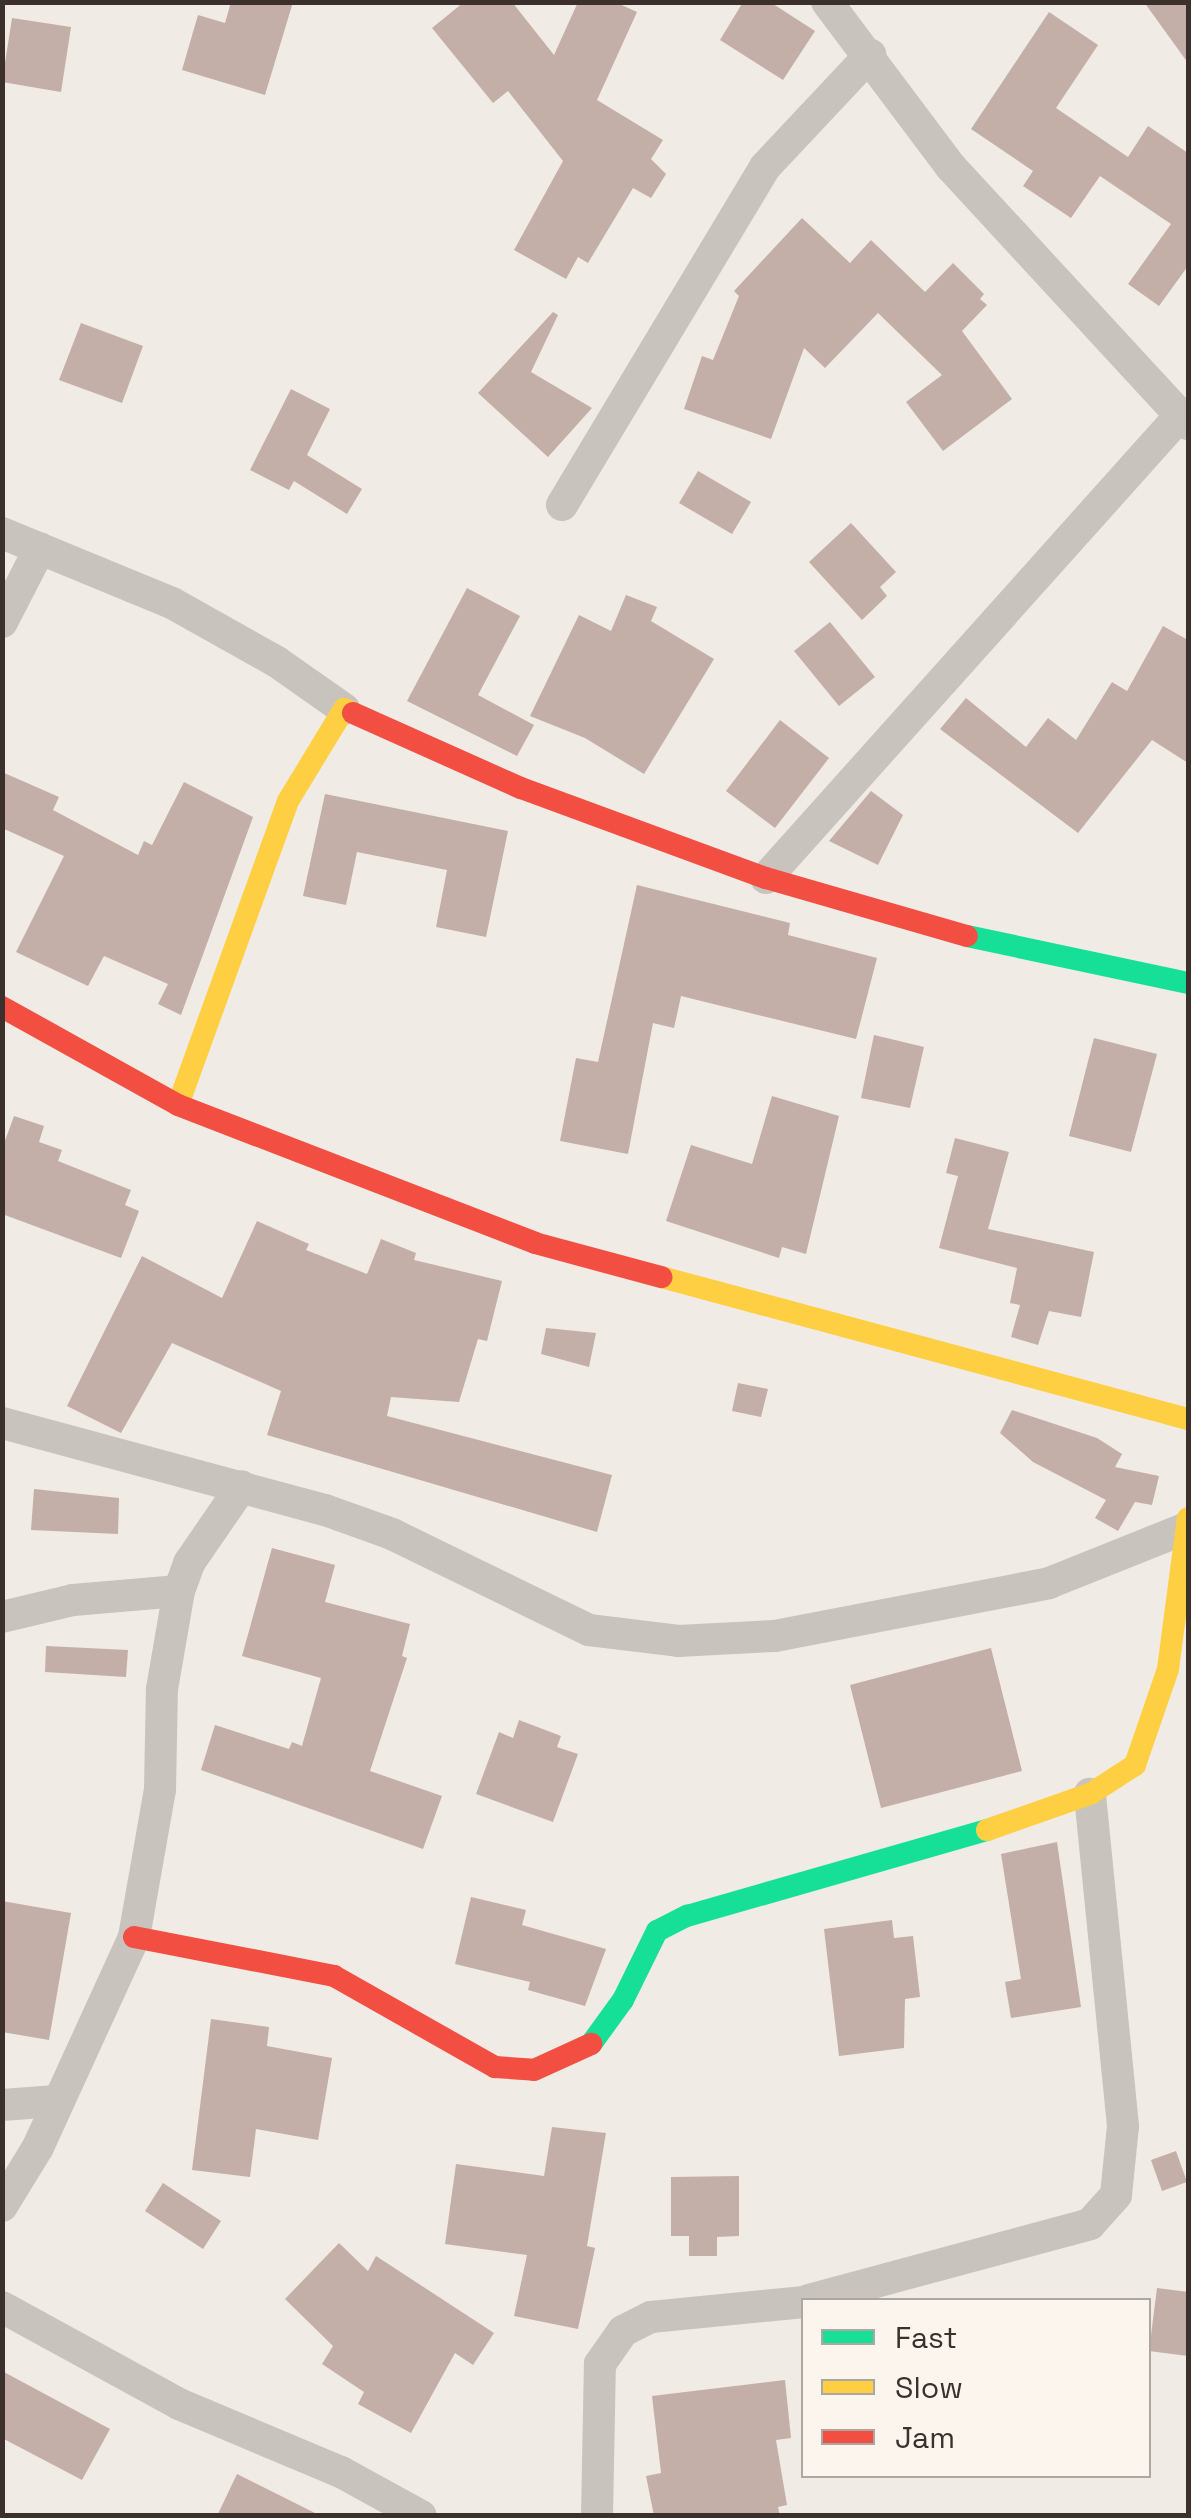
<!DOCTYPE html>
<html>
<head>
<meta charset="utf-8">
<style>
  body { margin:0 }
  #map { position:relative; width:1191px; height:2518px; overflow:hidden; background:#f0ebe5; font-family:"Space Grotesk",sans-serif }
  div>[style] { position:absolute }
  .building>* { inset:0; background:#c3afa7 }
  .street>* { height:32px; margin:-16px; padding:0 16px; transform-origin:16px; border-radius:16px; background:#c9c3be }
  .fast>* { height:22px; margin:-11px; padding:0 11px; transform-origin:11px; border-radius:11px; background:#16e098 }
  .slow>* { height:22px; margin:-11px; padding:0 11px; transform-origin:11px; border-radius:11px; background:#ffcf43 }
  .jam>* { height:22px; margin:-11px; padding:0 11px; transform-origin:11px; border-radius:11px; background:#f24e42 }
  span { translate:-50% -50%; white-space:nowrap; text-align:center; line-height:1.15; -webkit-text-stroke:9px #fbf5ee; paint-order:stroke }
  .frame { position:absolute; inset:0; border:5px solid #3b302b; pointer-events:none }
  .legend { position:absolute; left:801px; top:2298px; width:350px; height:180px; box-sizing:border-box; background:#fbf5ee; border:2px solid #aea6a0; margin:0; padding:12px 18px; list-style:none; font-size:30px; color:#3b302b }
  .legend li { display:flex; align-items:center; gap:20px; height:50px }
  .legend b { width:50px; border:2px solid #aea6a0 }
</style>
</head>
<body>
<div id="map">
  <div class="building">
    <i style="clip-path:polygon(231px 2px,293px 2px,265px 95px,182px 70px,198px 15px,225px 23px)"></i>
    <i style="clip-path:polygon(464px 2px,512px 2px,554px 55px,578px 2px,615px 2px,637px 12px,597px 100px,663px 140px,651px 159px,666px 174px,651px 198px,633px 188px,588px 263px,578px 257px,566px 279px,514px 250px,563px 161px,508px 91px,493px 103px,432px 28px)"></i>
    <i style="clip-path:polygon(743px 2px,770px 2px,815px 31px,783px 80px,720px 40px)"></i>
    <i style="clip-path:polygon(1144px 2px,1188px 2px,1188px 63px)"></i>
    <i style="clip-path:polygon(1049px 12px,1098px 45px,1056px 108px,1128px 157px,1148px 126px,1188px 153px,1188px 266px,1159px 306px,1128px 284px,1171px 224px,1100px 176px,1071px 218px,1023px 186px,1033px 171px,971px 129px)"></i>
    <i style="clip-path:polygon(12px 18px,71px 27px,61px 92px,2px 82px)"></i>
    <i style="clip-path:polygon(802px 218px,850px 263px,871px 240px,925px 292px,953px 263px,984px 294px,980px 299px,987px 305px,962px 331px,1012px 399px,943px 451px,906px 402px,942px 375px,878px 313px,825px 368px,804px 348px,771px 439px,684px 409px,702px 356px,713px 360px,739px 296px,734px 291px)"></i>
    <i style="clip-path:polygon(553px 312px,558px 315px,531px 372px,592px 408px,548px 457px,478px 393px)"></i>
    <i style="clip-path:polygon(81px 323px,143px 346px,122px 403px,59px 380px)"></i>
    <i style="clip-path:polygon(291px 389px,330px 409px,307px 455px,362px 489px,347px 514px,294px 481px,289px 490px,250px 470px)"></i>
    <i style="clip-path:polygon(698px 471px,751px 502px,732px 534px,679px 503px)"></i>
    <i style="clip-path:polygon(851px 523px,896px 572px,880px 587px,887px 596px,862px 620px,809px 562px)"></i>
    <i style="clip-path:polygon(467px 588px,520px 616px,478px 695px,534px 725px,517px 756px,407px 701px)"></i>
    <i style="clip-path:polygon(626px 595px,657px 607px,651px 621px,714px 659px,644px 774px,585px 738px,530px 716px,579px 615px,611px 631px)"></i>
    <i style="clip-path:polygon(830px 622px,875px 677px,839px 706px,794px 651px)"></i>
    <i style="clip-path:polygon(1163px 626px,1188px 640px,1188px 763px,1152px 740px,1078px 833px,940px 729px,966px 698px,1026px 747px,1048px 718px,1076px 740px,1112px 682px,1127px 691px)"></i>
    <i style="clip-path:polygon(780px 720px,829px 758px,775px 828px,726px 791px)"></i>
    <i style="clip-path:polygon(2px 772px,59px 797px,53px 810px,138px 855px,144px 841px,152px 845px,184px 782px,253px 817px,181px 1015px,158px 1004px,168px 984px,104px 956px,88px 986px,16px 952px,64px 856px,2px 828px)"></i>
    <i style="clip-path:polygon(871px 791px,903px 815px,878px 865px,829px 841px)"></i>
    <i style="clip-path:polygon(325px 794px,508px 831px,486px 937px,436px 927px,447px 870px,357px 852px,346px 905px,303px 896px)"></i>
    <i style="clip-path:polygon(637px 885px,790px 923px,788px 935px,877px 958px,856px 1039px,681px 996px,674px 1028px,653px 1023px,628px 1154px,560px 1141px,576px 1058px,598px 1062px)"></i>
    <i style="clip-path:polygon(874px 1035px,924px 1047px,910px 1108px,861px 1098px)"></i>
    <i style="clip-path:polygon(1094px 1038px,1157px 1054px,1131px 1152px,1069px 1136px)"></i>
    <i style="clip-path:polygon(772px 1096px,839px 1116px,806px 1254px,782px 1247px,779px 1258px,666px 1221px,691px 1145px,752px 1164px)"></i>
    <i style="clip-path:polygon(14px 1116px,44px 1126px,39px 1142px,62px 1150px,58px 1161px,131px 1190px,125px 1205px,139px 1211px,121px 1258px,2px 1214px,2px 1149px)"></i>
    <i style="clip-path:polygon(955px 1138px,1009px 1152px,988px 1229px,1094px 1252px,1081px 1317px,1049px 1311px,1038px 1345px,1011px 1337px,1020px 1305px,1010px 1303px,1017px 1268px,939px 1248px,958px 1176px,946px 1173px)"></i>
    <i style="clip-path:polygon(257px 1221px,309px 1244px,306px 1250px,367px 1274px,381px 1239px,416px 1253px,414px 1260px,502px 1281px,487px 1341px,478px 1339px,459px 1402px,391px 1397px,387px 1416px,612px 1475px,597px 1532px,267px 1435px,281px 1391px,172px 1343px,121px 1433px,67px 1406px,142px 1256px,222px 1298px)"></i>
    <i style="clip-path:polygon(546px 1328px,596px 1333px,589px 1367px,541px 1354px)"></i>
    <i style="clip-path:polygon(738px 1383px,768px 1389px,761px 1417px,732px 1411px)"></i>
    <i style="clip-path:polygon(1012px 1410px,1097px 1438px,1122px 1454px,1115px 1467px,1159px 1476px,1152px 1505px,1135px 1502px,1118px 1531px,1095px 1518px,1106px 1500px,1033px 1462px,1000px 1433px)"></i>
    <i style="clip-path:polygon(34px 1489px,119px 1498px,118px 1534px,31px 1530px)"></i>
    <i style="clip-path:polygon(272px 1548px,335px 1565px,325px 1602px,410px 1624px,402px 1656px,407px 1658px,370px 1771px,442px 1796px,423px 1849px,201px 1770px,215px 1725px,289px 1749px,292px 1742px,302px 1746px,321px 1678px,242px 1656px)"></i>
    <i style="clip-path:polygon(46px 1646px,128px 1650px,126px 1677px,45px 1672px)"></i>
    <i style="clip-path:polygon(991px 1648px,1022px 1771px,881px 1808px,850px 1685px)"></i>
    <i style="clip-path:polygon(519px 1720px,561px 1736px,557px 1747px,578px 1754px,553px 1822px,476px 1794px,499px 1732px,513px 1738px)"></i>
    <i style="clip-path:polygon(1057px 1842px,1081px 2007px,1011px 2018px,1005px 1982px,1021px 1979px,1001px 1854px)"></i>
    <i style="clip-path:polygon(471px 1897px,526px 1910px,522px 1925px,606px 1949px,585px 2006px,528px 1990px,530px 1982px,455px 1964px)"></i>
    <i style="clip-path:polygon(2px 1901px,71px 1913px,49px 2040px,2px 2032px)"></i>
    <i style="clip-path:polygon(892px 1920px,894px 1938px,913px 1936px,920px 1997px,905px 1999px,904px 2048px,839px 2056px,824px 1929px)"></i>
    <i style="clip-path:polygon(211px 2019px,269px 2027px,267px 2046px,332px 2058px,318px 2140px,256px 2129px,250px 2177px,192px 2170px)"></i>
    <i style="clip-path:polygon(552px 2127px,606px 2133px,587px 2246px,595px 2248px,578px 2329px,514px 2316px,527px 2255px,445px 2244px,456px 2164px,544px 2176px)"></i>
    <i style="clip-path:polygon(1176px 2151px,1187px 2182px,1162px 2191px,1151px 2160px)"></i>
    <i style="clip-path:polygon(739px 2176px,739px 2236px,717px 2237px,717px 2256px,689px 2256px,689px 2236px,671px 2236px,671px 2177px)"></i>
    <i style="clip-path:polygon(163px 2183px,221px 2221px,203px 2249px,145px 2211px)"></i>
    <i style="clip-path:polygon(339px 2243px,368px 2271px,376px 2256px,494px 2333px,473px 2365px,455px 2353px,411px 2433px,358px 2404px,364px 2392px,322px 2364px,333px 2346px,285px 2299px)"></i>
    <i style="clip-path:polygon(1157px 2288px,1188px 2292px,1188px 2356px,1149px 2351px)"></i>
    <i style="clip-path:polygon(2px 2371px,110px 2429px,82px 2480px,2px 2438px)"></i>
    <i style="clip-path:polygon(785px 2380px,791px 2438px,776px 2440px,787px 2505px,778px 2507px,780px 2516px,654px 2516px,646px 2476px,661px 2473px,652px 2396px)"></i>
    <i style="clip-path:polygon(237px 2474px,321px 2516px,217px 2516px)"></i>
  </div>
  <div class="street">
    <i style="left:827px;top:2px;width:206px;rotate:53.1deg"></i>
    <i style="left:951px;top:167px;width:350px;rotate:47.3deg"></i>
    <i style="left:562px;top:505px;width:394px;rotate:-59deg"></i>
    <i style="left:765px;top:167px;width:154px;rotate:-46.8deg"></i>
    <i style="left:2px;top:533px;width:184px;rotate:22.4deg"></i>
    <i style="left:172px;top:603px;width:120px;rotate:29.3deg"></i>
    <i style="left:277px;top:662px;width:82px;rotate:35deg"></i>
    <i style="left:2px;top:622px;width:83px;rotate:-62.8deg"></i>
    <i style="left:766px;top:878px;width:618px;rotate:-48.15deg"></i>
    <i style="left:2px;top:1423px;width:335px;rotate:15.1deg"></i>
    <i style="left:325px;top:1510px;width:71px;rotate:19.7deg"></i>
    <i style="left:392px;top:1534px;width:219px;rotate:26deg"></i>
    <i style="left:589px;top:1630px;width:90px;rotate:7deg"></i>
    <i style="left:678px;top:1641px;width:97px;rotate:-3deg"></i>
    <i style="left:775px;top:1636px;width:279px;rotate:-10.9deg"></i>
    <i style="left:1049px;top:1583px;width:145px;rotate:-21.8deg"></i>
    <i style="left:2px;top:1617px;width:73px;rotate:-13.5deg"></i>
    <i style="left:73px;top:1600px;width:106px;rotate:-4.9deg"></i>
    <i style="left:2px;top:2105px;width:54px;rotate:-4.2deg"></i>
    <i style="left:2px;top:2206px;width:69px;rotate:-58.6deg"></i>
    <i style="left:38px;top:2147px;width:231px;rotate:-65.4deg"></i>
    <i style="left:134px;top:1937px;width:149px;rotate:-80deg"></i>
    <i style="left:160px;top:1790px;width:101px;rotate:-88.9deg"></i>
    <i style="left:162px;top:1689px;width:99px;rotate:-80.2deg"></i>
    <i style="left:179px;top:1591px;width:30px;rotate:-70deg"></i>
    <i style="left:189px;top:1563px;width:93px;rotate:-55.5deg"></i>
    <i style="left:809px;top:2300px;width:291px;rotate:-15.1deg"></i>
    <i style="left:1090px;top:2224px;width:39px;rotate:-48deg"></i>
    <i style="left:1116px;top:2195px;width:69px;rotate:-84.2deg"></i>
    <i style="left:1123px;top:2126px;width:334px;rotate:-95.7deg"></i>
    <i style="left:2px;top:2307px;width:202px;rotate:28.7deg"></i>
    <i style="left:179px;top:2404px;width:176px;rotate:22.8deg"></i>
    <i style="left:341px;top:2472px;width:91px;rotate:28.8deg"></i>
    <i style="left:597px;top:2516px;width:152px;rotate:-88.9deg"></i>
    <i style="left:600px;top:2364px;width:40px;rotate:-55.1deg"></i>
    <i style="left:623px;top:2331px;width:31px;rotate:-27deg"></i>
    <i style="left:651px;top:2317px;width:154px;rotate:-5.6deg"></i>
  </div>
  <div class="fast">
    <i style="left:967px;top:936px;width:226px;rotate:12deg"></i>
    <i style="left:591px;top:2044px;width:54px;rotate:-54deg"></i>
    <i style="left:623px;top:2000px;width:77px;rotate:-63.8deg"></i>
    <i style="left:657px;top:1931px;width:34px;rotate:-27deg"></i>
    <i style="left:687px;top:1916px;width:312px;rotate:-16deg"></i>
  </div>
  <div class="slow">
    <i style="left:178px;top:1105px;width:323px;rotate:-70.1deg"></i>
    <i style="left:288px;top:801px;width:108px;rotate:-58.7deg"></i>
    <i style="left:344px;top:709px;width:10px;rotate:24deg"></i>
    <i style="left:661px;top:1277px;width:546px;rotate:15.08deg"></i>
    <i style="left:987px;top:1830px;width:109px;rotate:-19.3deg"></i>
    <i style="left:1090px;top:1794px;width:54px;rotate:-32.8deg"></i>
    <i style="left:1135px;top:1765px;width:102px;rotate:-71deg"></i>
    <i style="left:1168px;top:1669px;width:152px;rotate:-82.5deg"></i>
  </div>
  <div class="jam">
    <i style="left:353px;top:713px;width:184px;rotate:24.1deg"></i>
    <i style="left:521px;top:788px;width:261px;rotate:20.2deg"></i>
    <i style="left:766px;top:878px;width:209px;rotate:16.1deg"></i>
    <i style="left:2px;top:1007px;width:201px;rotate:29.1deg"></i>
    <i style="left:178px;top:1105px;width:383px;rotate:21.1deg"></i>
    <i style="left:535px;top:1243px;width:131px;rotate:15.1deg"></i>
    <i style="left:134px;top:1937px;width:204px;rotate:11deg"></i>
    <i style="left:334px;top:1976px;width:185px;rotate:29.5deg"></i>
    <i style="left:495px;top:2067px;width:39px;rotate:4deg"></i>
    <i style="left:534px;top:2070px;width:63px;rotate:-24.5deg"></i>
  </div>
  <div class="frame"></div>
  <ul class="legend">
  <li><b style="height:12px;background:#16e098"></b>Fast</li>
  <li><b style="height:12px;background:#ffcf43"></b>Slow</li>
  <li><b style="height:12px;background:#f24e42"></b>Jam</li>
  </ul>
</div>
</body>
</html>
